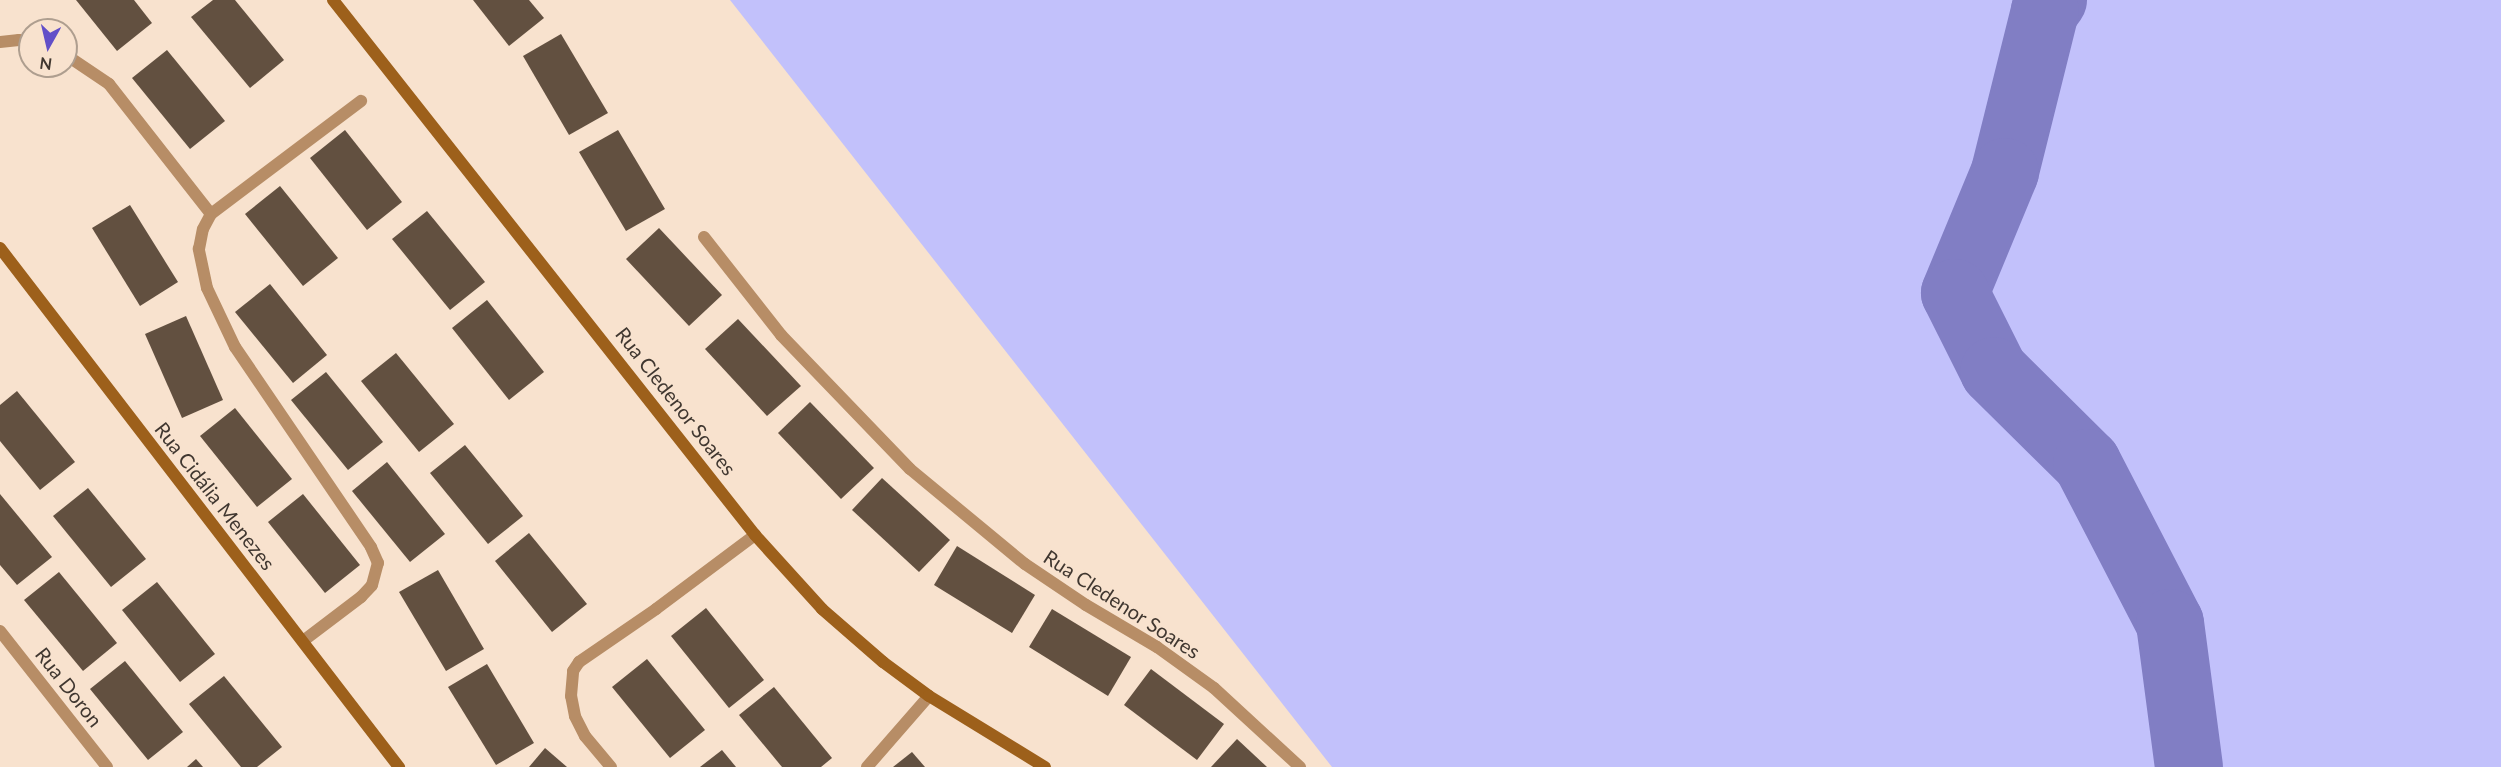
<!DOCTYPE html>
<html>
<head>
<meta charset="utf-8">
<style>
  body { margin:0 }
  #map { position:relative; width:2501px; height:767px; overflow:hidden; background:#f8e2ce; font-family:Lato,sans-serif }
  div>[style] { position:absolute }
  .green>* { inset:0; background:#c2c1fb }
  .river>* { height:68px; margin:-34px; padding:0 34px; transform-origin:34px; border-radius:34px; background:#817ec4 }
  .building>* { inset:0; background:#625040 }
  .street>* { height:12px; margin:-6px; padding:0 6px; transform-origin:6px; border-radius:6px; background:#b78d66 }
  .secondary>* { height:12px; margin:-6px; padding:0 6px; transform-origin:6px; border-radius:6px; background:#9d601b }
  span { translate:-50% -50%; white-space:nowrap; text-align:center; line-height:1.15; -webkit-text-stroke:6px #f8e2ce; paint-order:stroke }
  .street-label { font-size:20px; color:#403730 }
  .north { position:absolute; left:18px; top:18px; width:60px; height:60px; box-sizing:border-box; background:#f8e2ce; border:2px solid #ae9e8f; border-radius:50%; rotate:188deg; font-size:16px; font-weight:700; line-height:24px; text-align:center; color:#403730 }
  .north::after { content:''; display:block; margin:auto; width:21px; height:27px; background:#624fc8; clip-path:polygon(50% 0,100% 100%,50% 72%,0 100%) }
</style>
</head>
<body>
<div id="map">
  <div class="green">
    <i style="clip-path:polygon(730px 0,2501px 0,2501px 767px,1332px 767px)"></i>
  </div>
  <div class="river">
    <i style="left:2053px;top:0;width:14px;rotate:126deg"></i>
    <i style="left:2045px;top:11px;width:166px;rotate:104deg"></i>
    <i style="left:2005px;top:172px;width:131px;rotate:112.5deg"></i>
    <i style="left:1955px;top:293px;width:87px;rotate:63.4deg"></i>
    <i style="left:1994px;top:371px;width:131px;rotate:44.7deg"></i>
    <i style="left:2087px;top:463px;width:180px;rotate:62.6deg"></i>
    <i style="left:2170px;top:623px;width:145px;rotate:82.5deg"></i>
  </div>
  <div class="building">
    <i style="clip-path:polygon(76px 0,134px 0,152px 23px,117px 51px)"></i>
    <i style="clip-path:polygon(213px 0,235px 0,284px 60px,250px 88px,191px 17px)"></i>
    <i style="clip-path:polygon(473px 0,529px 0,544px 18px,509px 46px)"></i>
    <i style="clip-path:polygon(561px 34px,608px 113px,569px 135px,523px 56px)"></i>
    <i style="clip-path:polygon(167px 50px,225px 121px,190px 149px,132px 78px)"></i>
    <i style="clip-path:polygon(345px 130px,402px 202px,367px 230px,310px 158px)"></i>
    <i style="clip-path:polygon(618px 130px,665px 209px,626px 231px,579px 152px)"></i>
    <i style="clip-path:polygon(280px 186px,338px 258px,303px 286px,245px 214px)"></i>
    <i style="clip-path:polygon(130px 205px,178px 282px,140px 306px,92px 228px)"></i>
    <i style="clip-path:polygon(427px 211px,485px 282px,450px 310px,392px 239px)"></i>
    <i style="clip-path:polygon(659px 228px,722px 295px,689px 326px,626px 259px)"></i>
    <i style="clip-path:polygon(270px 284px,327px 355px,293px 383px,235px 312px)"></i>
    <i style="clip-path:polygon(487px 300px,544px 372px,509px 400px,452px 328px)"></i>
    <i style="clip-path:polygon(186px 316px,223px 400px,182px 418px,145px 334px)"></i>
    <i style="clip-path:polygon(738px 319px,801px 386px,767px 416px,705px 349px)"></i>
    <i style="clip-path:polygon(396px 353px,454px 424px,419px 452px,361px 381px)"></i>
    <i style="clip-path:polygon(326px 372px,383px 442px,348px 470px,291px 400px)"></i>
    <i style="clip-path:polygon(17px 391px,75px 462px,40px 490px,0 441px,0 405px)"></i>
    <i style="clip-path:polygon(810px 402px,874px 468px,841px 499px,778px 433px)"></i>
    <i style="clip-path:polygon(235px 408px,292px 479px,257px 507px,200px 436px)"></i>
    <i style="clip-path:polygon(465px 445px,523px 516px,488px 544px,430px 473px)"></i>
    <i style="clip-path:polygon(387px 462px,445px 534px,410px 562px,352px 491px)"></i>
    <i style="clip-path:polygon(882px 478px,950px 540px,919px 572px,852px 510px)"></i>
    <i style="clip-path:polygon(88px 488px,146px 559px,111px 587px,53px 516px)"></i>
    <i style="clip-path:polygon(0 494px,52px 557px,17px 585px,0 565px)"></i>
    <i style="clip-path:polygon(303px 494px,360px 565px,325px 593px,268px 522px)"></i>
    <i style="clip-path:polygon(529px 533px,587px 604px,552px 632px,495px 561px)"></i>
    <i style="clip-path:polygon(957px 546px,1035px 595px,1012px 633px,934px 585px)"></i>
    <i style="clip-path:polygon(438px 570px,484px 649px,446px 671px,399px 592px)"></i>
    <i style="clip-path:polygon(59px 572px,117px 643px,83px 671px,24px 600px)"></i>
    <i style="clip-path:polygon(157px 582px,215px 654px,180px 682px,122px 610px)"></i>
    <i style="clip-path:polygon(706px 608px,764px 680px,729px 708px,671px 636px)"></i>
    <i style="clip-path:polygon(1052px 609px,1131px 657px,1108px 696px,1029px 647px)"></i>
    <i style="clip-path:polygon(647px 659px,705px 730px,670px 758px,612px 687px)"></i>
    <i style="clip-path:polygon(125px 661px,183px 732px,148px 760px,90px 689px)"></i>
    <i style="clip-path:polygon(487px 664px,534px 743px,496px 765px,448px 687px)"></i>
    <i style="clip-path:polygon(1151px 669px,1224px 724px,1197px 760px,1124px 705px)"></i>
    <i style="clip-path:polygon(224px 676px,282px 747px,257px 767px,241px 767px,189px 704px)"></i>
    <i style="clip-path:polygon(774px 687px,832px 758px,821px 767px,782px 767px,739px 715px)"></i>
    <i style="clip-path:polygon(1237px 739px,1267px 767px,1211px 767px)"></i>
    <i style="clip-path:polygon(545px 748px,567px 767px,529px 767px)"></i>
    <i style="clip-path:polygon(722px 750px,736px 767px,700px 767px)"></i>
    <i style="clip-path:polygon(912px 752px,925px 767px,893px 767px)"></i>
    <i style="clip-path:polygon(196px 759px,203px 767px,187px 767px)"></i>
  </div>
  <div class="street">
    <i style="left:0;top:42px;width:19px;rotate:-6deg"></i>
    <i style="left:19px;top:40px;width:11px;rotate:15deg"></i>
    <i style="left:66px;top:55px;width:52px;rotate:34deg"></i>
    <i style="left:109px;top:84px;width:165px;rotate:51.9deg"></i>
    <i style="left:704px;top:237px;width:125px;rotate:51.8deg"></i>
    <i style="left:781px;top:335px;width:186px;rotate:46.1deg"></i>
    <i style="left:910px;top:469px;width:149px;rotate:39.6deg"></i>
    <i style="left:1025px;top:564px;width:73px;rotate:33.9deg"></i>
    <i style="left:1086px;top:605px;width:82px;rotate:30.6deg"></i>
    <i style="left:1157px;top:647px;width:70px;rotate:35.7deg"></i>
    <i style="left:1214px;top:688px;width:117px;rotate:42.6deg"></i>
    <i style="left:0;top:631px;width:173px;rotate:51.8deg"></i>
    <i style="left:303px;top:641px;width:73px;rotate:-37.2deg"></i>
    <i style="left:361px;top:597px;width:16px;rotate:-47deg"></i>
    <i style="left:372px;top:585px;width:23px;rotate:-75deg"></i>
    <i style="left:378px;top:563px;width:17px;rotate:-114deg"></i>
    <i style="left:371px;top:547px;width:242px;rotate:-124.2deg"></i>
    <i style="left:235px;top:347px;width:65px;rotate:-115.4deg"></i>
    <i style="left:207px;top:288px;width:40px;rotate:-102deg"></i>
    <i style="left:199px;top:249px;width:20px;rotate:-79deg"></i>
    <i style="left:203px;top:229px;width:17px;rotate:-62deg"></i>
    <i style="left:211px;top:214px;width:188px;rotate:-37deg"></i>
    <i style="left:611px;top:767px;width:40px;rotate:-130deg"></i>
    <i style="left:585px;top:736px;width:22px;rotate:-117deg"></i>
    <i style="left:575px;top:716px;width:20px;rotate:-101deg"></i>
    <i style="left:571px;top:696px;width:25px;rotate:-85deg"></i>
    <i style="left:573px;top:671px;width:11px;rotate:-56deg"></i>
    <i style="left:579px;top:662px;width:93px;rotate:-34.5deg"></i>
    <i style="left:656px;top:609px;width:124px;rotate:-36.8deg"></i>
    <i style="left:867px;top:767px;width:94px;rotate:-48.9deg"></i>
  </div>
  <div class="secondary">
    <i style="left:333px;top:0;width:681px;rotate:51.73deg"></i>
    <i style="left:755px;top:535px;width:100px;rotate:47.8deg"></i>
    <i style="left:822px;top:609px;width:81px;rotate:41deg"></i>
    <i style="left:883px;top:662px;width:57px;rotate:36.5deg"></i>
    <i style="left:929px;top:696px;width:136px;rotate:31.5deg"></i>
    <i style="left:0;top:248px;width:655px;rotate:52.45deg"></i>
  </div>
  <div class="street-label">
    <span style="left:676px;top:401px;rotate:52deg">Rua Cledenor Soares</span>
    <span style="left:215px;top:496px;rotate:52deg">Rua Cidália Menezes</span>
    <span style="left:1122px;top:604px;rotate:33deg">Rua Cledenor Soares</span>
    <span style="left:69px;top:687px;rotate:52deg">Rua Doron</span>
  </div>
  <div class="north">N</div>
</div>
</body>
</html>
